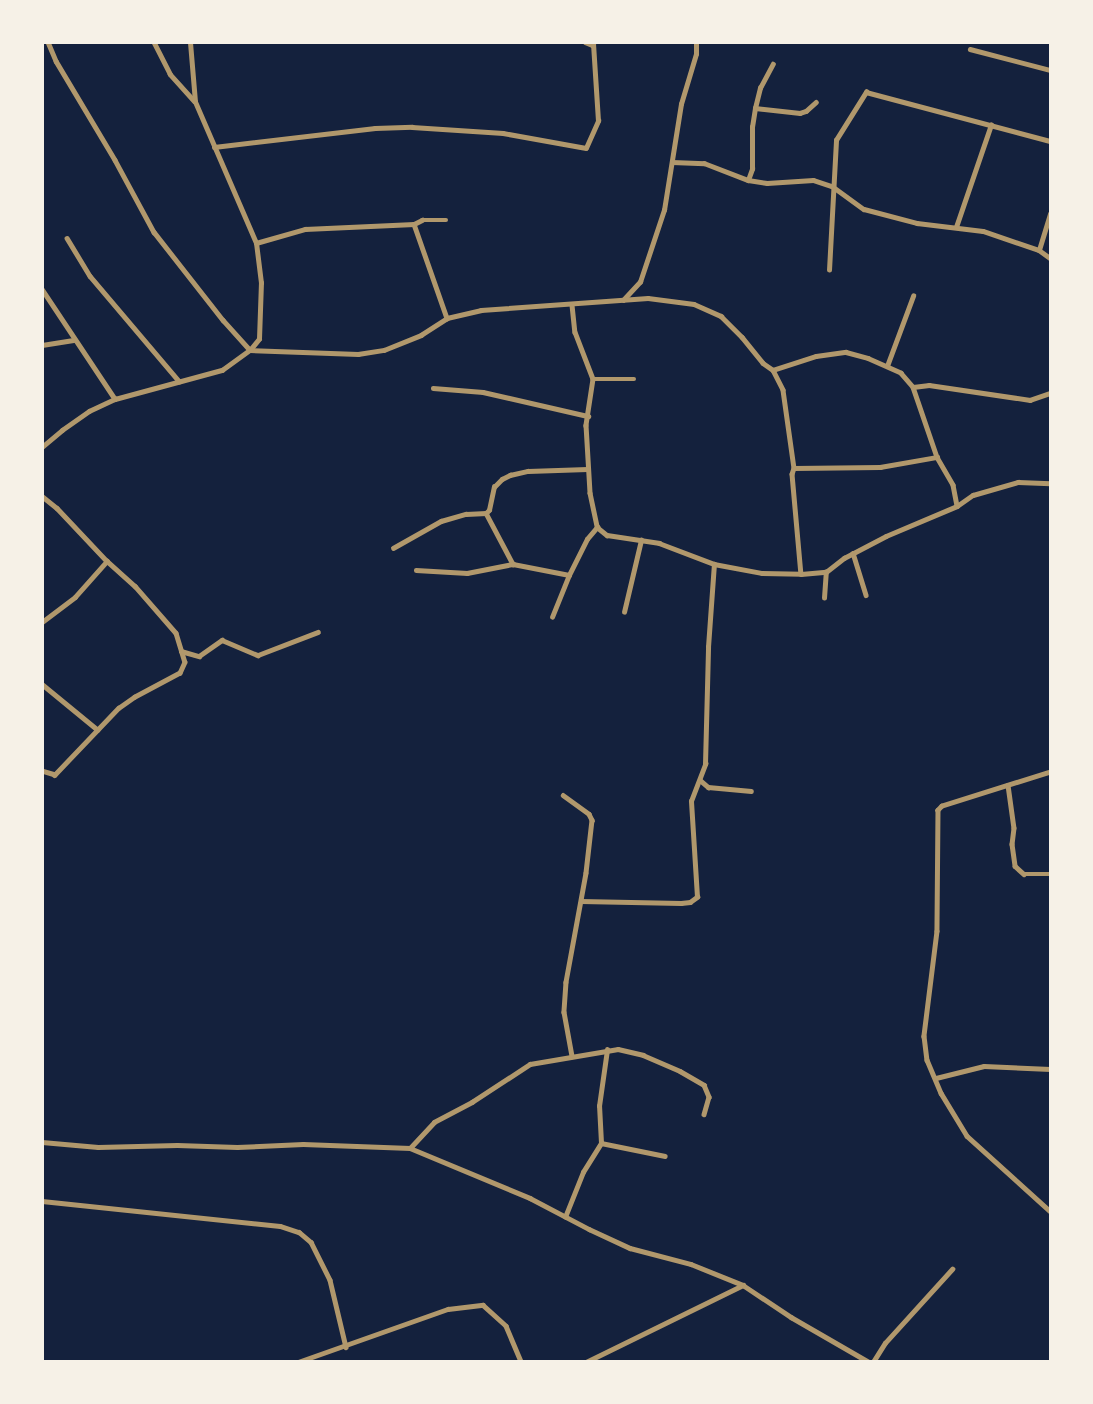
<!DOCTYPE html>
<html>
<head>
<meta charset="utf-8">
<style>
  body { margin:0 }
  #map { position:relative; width:1093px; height:1404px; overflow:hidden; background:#14213d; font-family:"Sofia Sans Condensed",sans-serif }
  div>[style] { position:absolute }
  .minor>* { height:4.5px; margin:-2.25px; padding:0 2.25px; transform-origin:2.25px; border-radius:2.25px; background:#b1986c }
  span { translate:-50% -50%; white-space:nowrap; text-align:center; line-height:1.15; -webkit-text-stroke:4px #f6f1e7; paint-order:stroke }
  .frame { position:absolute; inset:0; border:44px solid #f6f1e7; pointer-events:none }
</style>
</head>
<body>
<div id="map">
  <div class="minor">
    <i style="left:48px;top:42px;width:21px;rotate:67deg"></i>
    <i style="left:56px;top:61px;width:115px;rotate:59.2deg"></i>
    <i style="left:115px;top:160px;width:82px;rotate:61.6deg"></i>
    <i style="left:154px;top:232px;width:112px;rotate:51.9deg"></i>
    <i style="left:223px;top:320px;width:40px;rotate:48deg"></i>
    <i style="left:250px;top:350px;width:108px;rotate:2.1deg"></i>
    <i style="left:358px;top:354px;width:26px;rotate:-9deg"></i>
    <i style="left:384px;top:350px;width:40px;rotate:-22deg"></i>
    <i style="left:421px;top:335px;width:31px;rotate:-33deg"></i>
    <i style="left:447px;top:318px;width:35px;rotate:-13deg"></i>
    <i style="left:481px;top:310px;width:167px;rotate:-4.1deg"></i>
    <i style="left:648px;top:298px;width:46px;rotate:7.4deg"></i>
    <i style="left:694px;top:304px;width:30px;rotate:24deg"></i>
    <i style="left:721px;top:316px;width:30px;rotate:45deg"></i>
    <i style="left:742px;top:337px;width:33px;rotate:51deg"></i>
    <i style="left:763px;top:363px;width:12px;rotate:35deg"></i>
    <i style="left:773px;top:370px;width:45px;rotate:-18deg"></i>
    <i style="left:816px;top:356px;width:30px;rotate:-8deg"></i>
    <i style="left:846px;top:352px;width:23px;rotate:15deg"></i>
    <i style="left:868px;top:358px;width:36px;rotate:24deg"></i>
    <i style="left:901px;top:373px;width:18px;rotate:49deg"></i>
    <i style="left:913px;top:387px;width:74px;rotate:71.1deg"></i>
    <i style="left:937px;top:457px;width:32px;rotate:60deg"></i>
    <i style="left:953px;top:485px;width:21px;rotate:79deg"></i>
    <i style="left:154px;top:42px;width:36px;rotate:63deg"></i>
    <i style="left:170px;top:74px;width:36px;rotate:48deg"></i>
    <i style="left:585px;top:42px;width:8px;rotate:23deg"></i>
    <i style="left:592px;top:45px;width:4px;rotate:-56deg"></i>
    <i style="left:970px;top:49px;width:83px;rotate:14.7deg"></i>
    <i style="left:755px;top:108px;width:45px;rotate:6.3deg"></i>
    <i style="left:800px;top:113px;width:6px;rotate:-18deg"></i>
    <i style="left:806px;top:111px;width:13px;rotate:-42deg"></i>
    <i style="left:214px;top:147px;width:162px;rotate:-6.7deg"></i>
    <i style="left:375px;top:128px;width:37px;rotate:-2deg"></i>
    <i style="left:412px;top:127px;width:91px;rotate:3.8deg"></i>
    <i style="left:503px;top:133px;width:84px;rotate:10.2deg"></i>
    <i style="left:586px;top:148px;width:30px;rotate:-66deg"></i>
    <i style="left:598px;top:121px;width:77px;rotate:-93.7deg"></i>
    <i style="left:672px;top:162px;width:32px;rotate:2deg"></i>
    <i style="left:704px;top:163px;width:47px;rotate:21.1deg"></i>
    <i style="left:748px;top:180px;width:19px;rotate:9deg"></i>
    <i style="left:767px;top:183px;width:46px;rotate:-3.7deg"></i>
    <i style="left:813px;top:180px;width:20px;rotate:18deg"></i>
    <i style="left:832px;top:186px;width:39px;rotate:36deg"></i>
    <i style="left:864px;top:209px;width:55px;rotate:14.8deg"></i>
    <i style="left:917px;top:223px;width:66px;rotate:6.9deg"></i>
    <i style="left:983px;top:231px;width:59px;rotate:18.7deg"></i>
    <i style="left:1039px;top:250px;width:14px;rotate:36deg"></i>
    <i style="left:748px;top:180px;width:12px;rotate:-70deg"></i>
    <i style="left:752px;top:169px;width:42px;rotate:-90deg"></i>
    <i style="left:752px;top:127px;width:19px;rotate:-81deg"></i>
    <i style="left:755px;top:108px;width:21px;rotate:-76deg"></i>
    <i style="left:760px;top:88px;width:27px;rotate:-62deg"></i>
    <i style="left:414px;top:224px;width:100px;rotate:70.7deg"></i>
    <i style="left:956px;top:227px;width:108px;rotate:-71.1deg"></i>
    <i style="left:67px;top:238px;width:44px;rotate:58.8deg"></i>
    <i style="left:90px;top:276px;width:138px;rotate:49.7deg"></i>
    <i style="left:256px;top:243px;width:51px;rotate:-15.9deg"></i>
    <i style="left:305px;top:229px;width:109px;rotate:-2.6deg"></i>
    <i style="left:414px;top:224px;width:9px;rotate:-27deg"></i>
    <i style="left:422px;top:220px;width:24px"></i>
    <i style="left:1039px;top:250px;width:38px;rotate:-73deg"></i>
    <i style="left:829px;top:270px;width:130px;rotate:-86.9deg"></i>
    <i style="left:836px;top:140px;width:57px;rotate:-58deg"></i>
    <i style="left:866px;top:92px;width:190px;rotate:14.9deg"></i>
    <i style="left:42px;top:289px;width:132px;rotate:56.4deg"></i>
    <i style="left:623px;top:300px;width:25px;rotate:-47deg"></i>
    <i style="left:640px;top:282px;width:76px;rotate:-71.6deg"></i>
    <i style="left:664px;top:210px;width:107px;rotate:-80.9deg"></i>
    <i style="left:681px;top:104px;width:52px;rotate:-73.3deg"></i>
    <i style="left:696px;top:54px;width:12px;rotate:-90deg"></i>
    <i style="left:572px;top:305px;width:27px;rotate:84deg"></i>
    <i style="left:575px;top:332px;width:50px;rotate:69deg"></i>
    <i style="left:593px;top:379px;width:47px;rotate:98.7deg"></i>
    <i style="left:586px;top:425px;width:68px;rotate:86.6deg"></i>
    <i style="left:590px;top:493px;width:35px;rotate:78deg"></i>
    <i style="left:597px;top:527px;width:13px;rotate:39deg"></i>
    <i style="left:607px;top:535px;width:53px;rotate:8.7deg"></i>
    <i style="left:659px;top:543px;width:59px;rotate:20.9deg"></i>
    <i style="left:714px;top:564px;width:49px;rotate:10.6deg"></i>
    <i style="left:762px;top:573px;width:39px;rotate:1deg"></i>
    <i style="left:801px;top:574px;width:25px;rotate:-5deg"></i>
    <i style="left:826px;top:572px;width:23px;rotate:-38deg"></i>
    <i style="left:844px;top:558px;width:47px;rotate:-27.6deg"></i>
    <i style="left:886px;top:536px;width:77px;rotate:-22.9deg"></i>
    <i style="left:957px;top:506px;width:19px;rotate:-35deg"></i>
    <i style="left:973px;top:495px;width:47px;rotate:-16.1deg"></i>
    <i style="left:1018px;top:482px;width:32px;rotate:2deg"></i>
    <i style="left:42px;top:345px;width:33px;rotate:-9deg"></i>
    <i style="left:887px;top:366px;width:75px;rotate:-69.6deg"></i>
    <i style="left:773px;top:370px;width:22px;rotate:63deg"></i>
    <i style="left:783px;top:390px;width:79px;rotate:82deg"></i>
    <i style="left:794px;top:468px;width:6px;rotate:108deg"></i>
    <i style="left:792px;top:474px;width:100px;rotate:84.9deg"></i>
    <i style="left:593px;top:379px;width:41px"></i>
    <i style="left:913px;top:387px;width:16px;rotate:-7deg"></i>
    <i style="left:929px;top:385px;width:102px;rotate:8.4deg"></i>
    <i style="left:1030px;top:400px;width:21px;rotate:-19deg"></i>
    <i style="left:433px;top:388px;width:50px;rotate:4.6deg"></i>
    <i style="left:483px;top:392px;width:108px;rotate:12.9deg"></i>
    <i style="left:42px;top:447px;width:26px;rotate:-40deg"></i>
    <i style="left:62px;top:430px;width:33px;rotate:-35deg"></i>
    <i style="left:89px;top:411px;width:29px;rotate:-25deg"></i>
    <i style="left:115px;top:399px;width:111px;rotate:-15.2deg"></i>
    <i style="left:222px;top:370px;width:34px;rotate:-36deg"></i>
    <i style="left:250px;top:350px;width:14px;rotate:-51deg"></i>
    <i style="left:259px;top:339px;width:56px;rotate:-88deg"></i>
    <i style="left:261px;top:283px;width:40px;rotate:-97.1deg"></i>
    <i style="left:256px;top:243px;width:154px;rotate:-113.4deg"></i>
    <i style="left:195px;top:102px;width:60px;rotate:-94.8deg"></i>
    <i style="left:794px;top:468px;width:86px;rotate:-0.7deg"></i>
    <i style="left:880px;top:467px;width:58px;rotate:-10deg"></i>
    <i style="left:42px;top:496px;width:19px;rotate:39deg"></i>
    <i style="left:57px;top:508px;width:73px;rotate:46.7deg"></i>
    <i style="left:107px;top:561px;width:38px;rotate:42deg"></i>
    <i style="left:135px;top:586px;width:62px;rotate:48.9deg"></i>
    <i style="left:176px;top:633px;width:30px;rotate:73deg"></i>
    <i style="left:185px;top:662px;width:12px;rotate:114deg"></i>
    <i style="left:180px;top:673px;width:51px;rotate:151.9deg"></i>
    <i style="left:135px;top:697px;width:19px;rotate:145deg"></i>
    <i style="left:119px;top:708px;width:93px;rotate:133.7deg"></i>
    <i style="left:55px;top:775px;width:14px;rotate:-163deg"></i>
    <i style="left:486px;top:513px;width:58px;rotate:62.1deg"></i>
    <i style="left:393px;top:548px;width:55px;rotate:-29.4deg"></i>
    <i style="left:441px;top:521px;width:26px;rotate:-16deg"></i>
    <i style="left:466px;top:514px;width:20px;rotate:-3deg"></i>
    <i style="left:486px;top:513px;width:4px;rotate:-45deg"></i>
    <i style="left:489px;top:510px;width:24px;rotate:-78deg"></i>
    <i style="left:494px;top:487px;width:11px;rotate:-45deg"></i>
    <i style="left:502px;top:479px;width:9px;rotate:-27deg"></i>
    <i style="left:510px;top:475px;width:18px;rotate:-13deg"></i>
    <i style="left:528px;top:471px;width:59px;rotate:-1.9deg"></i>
    <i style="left:853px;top:553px;width:44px;rotate:72.8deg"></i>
    <i style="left:416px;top:570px;width:51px;rotate:3.4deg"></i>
    <i style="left:467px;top:573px;width:47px;rotate:-11.1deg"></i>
    <i style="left:513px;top:564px;width:57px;rotate:11.1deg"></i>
    <i style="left:824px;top:598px;width:26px;rotate:-86deg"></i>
    <i style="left:624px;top:612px;width:74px;rotate:-76.7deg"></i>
    <i style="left:552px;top:617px;width:45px;rotate:-68deg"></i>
    <i style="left:569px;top:575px;width:40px;rotate:-63.4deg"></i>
    <i style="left:587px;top:539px;width:16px;rotate:-50deg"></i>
    <i style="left:42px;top:622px;width:41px;rotate:-37.1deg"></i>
    <i style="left:75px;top:597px;width:48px;rotate:-48.4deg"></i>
    <i style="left:181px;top:651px;width:19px;rotate:16deg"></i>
    <i style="left:199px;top:656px;width:28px;rotate:-35deg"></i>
    <i style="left:222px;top:640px;width:39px;rotate:23deg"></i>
    <i style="left:258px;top:655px;width:64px;rotate:-21deg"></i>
    <i style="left:42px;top:684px;width:72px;rotate:39.4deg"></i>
    <i style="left:1050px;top:772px;width:113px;rotate:162.5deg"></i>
    <i style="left:942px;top:806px;width:6px;rotate:135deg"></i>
    <i style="left:938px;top:810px;width:121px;rotate:90.5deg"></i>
    <i style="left:937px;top:931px;width:106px;rotate:97.1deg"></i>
    <i style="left:924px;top:1036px;width:24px;rotate:83deg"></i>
    <i style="left:927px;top:1060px;width:36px;rotate:67deg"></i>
    <i style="left:941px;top:1093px;width:50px;rotate:58.8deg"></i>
    <i style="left:967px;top:1136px;width:112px;rotate:42.1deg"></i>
    <i style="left:700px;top:780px;width:11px;rotate:41deg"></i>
    <i style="left:708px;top:787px;width:43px;rotate:5.3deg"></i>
    <i style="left:1008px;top:785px;width:43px;rotate:82.1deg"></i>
    <i style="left:1014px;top:828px;width:16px;rotate:97deg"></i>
    <i style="left:1012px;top:844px;width:22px;rotate:82deg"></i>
    <i style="left:1015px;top:866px;width:12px;rotate:42deg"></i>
    <i style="left:1024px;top:874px;width:26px"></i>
    <i style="left:563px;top:795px;width:32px;rotate:36deg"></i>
    <i style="left:589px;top:814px;width:7px;rotate:63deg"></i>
    <i style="left:592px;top:820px;width:53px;rotate:96.5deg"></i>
    <i style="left:586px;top:873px;width:111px;rotate:100.4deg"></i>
    <i style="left:566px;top:982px;width:30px;rotate:94deg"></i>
    <i style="left:564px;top:1012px;width:45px;rotate:79.7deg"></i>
    <i style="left:581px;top:901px;width:100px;rotate:1.1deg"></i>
    <i style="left:681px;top:903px;width:9px;rotate:-6deg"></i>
    <i style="left:690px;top:902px;width:9px;rotate:-36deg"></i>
    <i style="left:697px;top:897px;width:96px;rotate:-93.6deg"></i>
    <i style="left:691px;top:801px;width:40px;rotate:-69deg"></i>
    <i style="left:705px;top:764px;width:117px;rotate:-88.5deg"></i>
    <i style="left:708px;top:647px;width:83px;rotate:-85.9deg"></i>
    <i style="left:936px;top:1078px;width:49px;rotate:-14deg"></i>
    <i style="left:984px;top:1066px;width:66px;rotate:2.6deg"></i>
    <i style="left:42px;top:1142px;width:56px;rotate:5.1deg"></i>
    <i style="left:98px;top:1147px;width:79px;rotate:-1.5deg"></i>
    <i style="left:177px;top:1145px;width:60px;rotate:1.9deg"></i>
    <i style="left:237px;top:1147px;width:66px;rotate:-2.6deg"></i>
    <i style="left:303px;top:1144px;width:107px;rotate:2.1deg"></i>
    <i style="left:410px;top:1148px;width:130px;rotate:22.6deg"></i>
    <i style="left:530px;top:1198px;width:67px;rotate:27.7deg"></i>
    <i style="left:589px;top:1229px;width:45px;rotate:24.9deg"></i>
    <i style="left:630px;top:1248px;width:63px;rotate:14.7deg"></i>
    <i style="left:691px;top:1264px;width:56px;rotate:22deg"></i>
    <i style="left:743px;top:1285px;width:58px;rotate:33.7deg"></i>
    <i style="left:791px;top:1317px;width:90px;rotate:30deg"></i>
    <i style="left:601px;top:1143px;width:65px;rotate:11.5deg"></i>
    <i style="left:410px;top:1148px;width:35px;rotate:-47deg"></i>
    <i style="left:434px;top:1122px;width:43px;rotate:-27.8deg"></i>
    <i style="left:472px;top:1102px;width:69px;rotate:-33.2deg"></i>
    <i style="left:530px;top:1064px;width:89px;rotate:-9.7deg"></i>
    <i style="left:618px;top:1049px;width:26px;rotate:13deg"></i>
    <i style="left:643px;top:1055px;width:40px;rotate:23.4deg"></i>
    <i style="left:680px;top:1071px;width:28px;rotate:30deg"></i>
    <i style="left:704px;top:1085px;width:13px;rotate:67deg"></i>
    <i style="left:709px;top:1097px;width:18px;rotate:106deg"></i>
    <i style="left:42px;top:1201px;width:239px;rotate:6deg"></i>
    <i style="left:280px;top:1226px;width:20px;rotate:18deg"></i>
    <i style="left:299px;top:1232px;width:16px;rotate:40deg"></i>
    <i style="left:311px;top:1242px;width:42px;rotate:63.4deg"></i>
    <i style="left:330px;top:1280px;width:69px;rotate:76.6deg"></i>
    <i style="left:565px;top:1217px;width:48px;rotate:-68.2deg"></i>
    <i style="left:583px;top:1172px;width:34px;rotate:-58deg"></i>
    <i style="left:601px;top:1143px;width:37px;rotate:-93deg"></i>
    <i style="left:599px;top:1106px;width:57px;rotate:-81.9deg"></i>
    <i style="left:298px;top:1362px;width:159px;rotate:-19.5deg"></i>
    <i style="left:448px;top:1309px;width:35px;rotate:-7deg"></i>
    <i style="left:483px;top:1305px;width:31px;rotate:42deg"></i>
    <i style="left:506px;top:1326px;width:39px;rotate:67deg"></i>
    <i style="left:586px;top:1362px;width:175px;rotate:-26.1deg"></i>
    <i style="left:873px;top:1362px;width:22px;rotate:-58deg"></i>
    <i style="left:885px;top:1343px;width:100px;rotate:-47.8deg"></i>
  </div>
  <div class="frame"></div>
</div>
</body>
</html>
